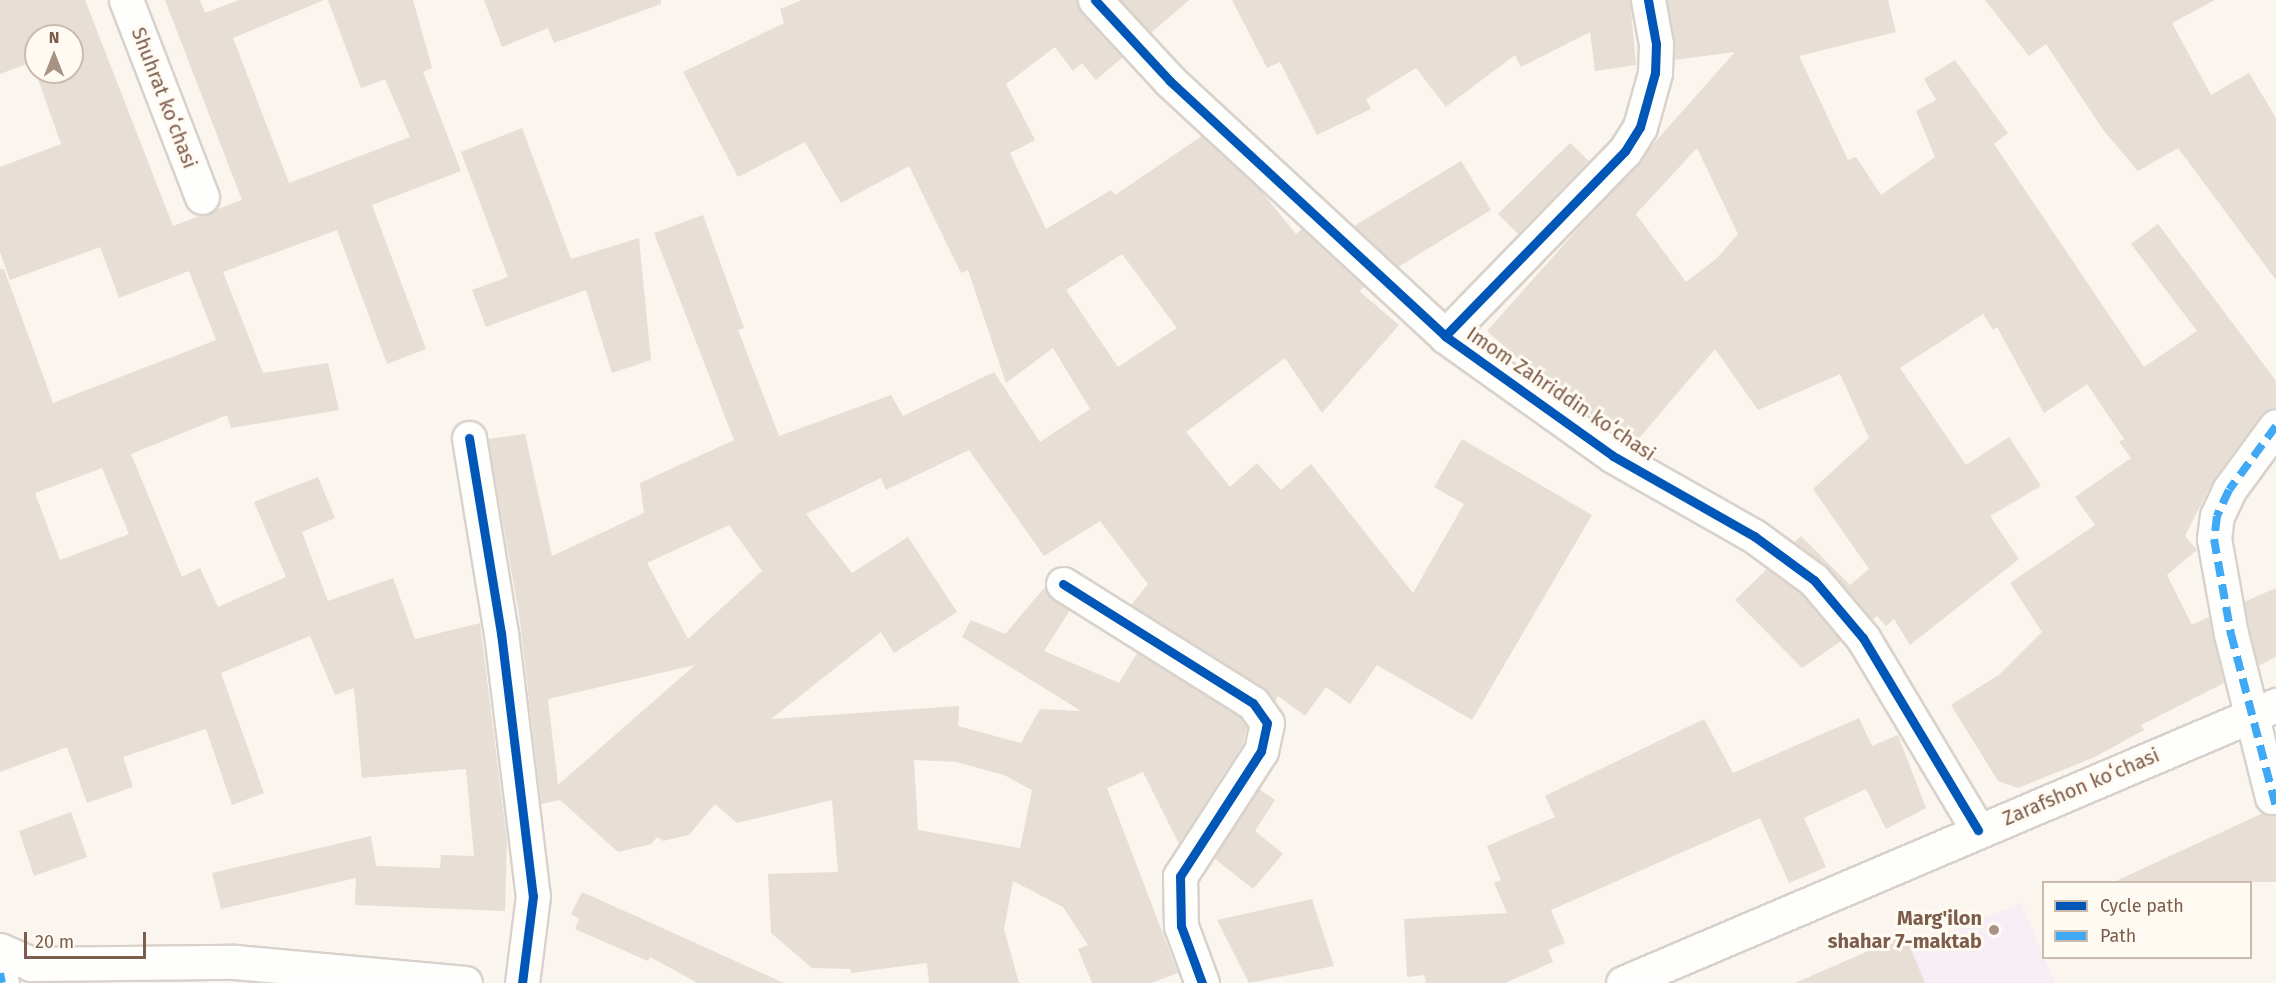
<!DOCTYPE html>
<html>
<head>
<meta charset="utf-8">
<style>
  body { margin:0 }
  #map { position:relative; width:2276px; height:983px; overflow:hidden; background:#faf5ee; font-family:"Fira Sans",sans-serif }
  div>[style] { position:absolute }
  .education>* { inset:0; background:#f6edf5 }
  .building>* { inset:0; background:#e7ded5 }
  .roads { filter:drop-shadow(2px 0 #d9d2cc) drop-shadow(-2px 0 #d9d2cc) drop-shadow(0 2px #d9d2cc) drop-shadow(0 -2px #d9d2cc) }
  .street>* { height:33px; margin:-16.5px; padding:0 16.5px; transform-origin:16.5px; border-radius:16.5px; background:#fefefc }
  .secondary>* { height:33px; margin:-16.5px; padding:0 16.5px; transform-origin:16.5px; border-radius:16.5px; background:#fefefc }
  .quiet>* { height:8px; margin-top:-4px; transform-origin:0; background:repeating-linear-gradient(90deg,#3fa9f5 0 15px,transparent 0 23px) }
  .cycleway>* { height:9px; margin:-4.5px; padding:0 4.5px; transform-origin:4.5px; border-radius:4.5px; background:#0057b8 }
  .dots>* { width:16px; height:16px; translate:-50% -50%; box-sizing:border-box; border:3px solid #fffaf2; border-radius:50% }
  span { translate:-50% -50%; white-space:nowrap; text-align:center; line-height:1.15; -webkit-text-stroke:6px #fffaf2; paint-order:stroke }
  .street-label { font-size:20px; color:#7c5c4a }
  .poi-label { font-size:20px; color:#7c5c4a; font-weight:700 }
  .right { translate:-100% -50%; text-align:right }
  .legend { position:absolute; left:2042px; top:881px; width:210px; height:78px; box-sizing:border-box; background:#fffaf2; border:2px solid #cbbbaf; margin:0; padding:8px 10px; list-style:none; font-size:18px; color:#7c5c4a }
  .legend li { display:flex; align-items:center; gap:12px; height:30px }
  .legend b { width:30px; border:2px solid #cbbbaf }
  .north { position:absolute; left:24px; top:24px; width:60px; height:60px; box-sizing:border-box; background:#fffaf2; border:2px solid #cbbbaf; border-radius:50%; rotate:0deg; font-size:16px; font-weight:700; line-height:24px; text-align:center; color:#7c5c4a }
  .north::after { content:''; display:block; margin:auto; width:21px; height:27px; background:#a89283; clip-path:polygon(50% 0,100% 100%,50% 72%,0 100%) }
  .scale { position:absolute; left:24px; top:932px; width:122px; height:27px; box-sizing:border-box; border:3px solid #7c5c4a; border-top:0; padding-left:8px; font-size:18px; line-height:21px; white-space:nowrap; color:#7c5c4a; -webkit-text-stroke:4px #fffaf2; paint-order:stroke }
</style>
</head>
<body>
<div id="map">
  <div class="education">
    <i style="clip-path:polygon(2021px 903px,2055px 983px,1825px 983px)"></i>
  </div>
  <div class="building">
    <i style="clip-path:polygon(evenodd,0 0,85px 0,173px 226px,242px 200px,165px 0,200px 0,205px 13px,239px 0,324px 0,233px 38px,289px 183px,410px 137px,385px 79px,361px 88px,328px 0,413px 0,432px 68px,423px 72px,461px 171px,372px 205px,426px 349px,387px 364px,337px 230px,223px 272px,263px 373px,328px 363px,339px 410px,231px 428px,227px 415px,131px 454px,182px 577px,200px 568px,218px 607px,286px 577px,254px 502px,318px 477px,335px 518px,302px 532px,328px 601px,393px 578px,415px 639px,480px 623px,507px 840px,505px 911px,355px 905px,356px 878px,221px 909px,212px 873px,371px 836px,376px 866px,440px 868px,441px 855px,474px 856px,466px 769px,362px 778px,354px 688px,335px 695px,310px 636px,221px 673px,264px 793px,232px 805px,206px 729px,123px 757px,133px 787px,87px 803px,67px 747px,0 772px,0 269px,4px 269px,53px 403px,216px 340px,189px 271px,119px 298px,100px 247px,10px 280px,0 252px,0 167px,61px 144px,32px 62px,0 74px,0 0,36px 36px,72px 36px,72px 72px,36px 72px,36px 36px,0 0,102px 468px,129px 534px,60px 560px,35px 493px,102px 468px)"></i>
    <i style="clip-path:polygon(484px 0,661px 0,661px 4px,554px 43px,548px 28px,502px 47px)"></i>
    <i style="clip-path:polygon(evenodd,802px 0,1077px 0,1081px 13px,1123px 57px,1096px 80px,1082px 63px,1073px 71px,1055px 47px,1006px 84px,1035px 140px,1010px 153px,1046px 229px,1111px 190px,1115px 195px,1202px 136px,1261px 191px,1296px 234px,1302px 229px,1365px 287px,1359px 291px,1399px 325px,1322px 413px,1285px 358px,1186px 432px,1230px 487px,1257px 463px,1281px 490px,1311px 464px,1413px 593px,1464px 504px,1434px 487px,1462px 439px,1592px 515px,1472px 720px,1377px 665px,1350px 704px,1326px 687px,1305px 716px,1278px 696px,1275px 701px,1263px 687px,1131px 605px,1148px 584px,1100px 521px,1044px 556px,969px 450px,886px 490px,881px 478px,806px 514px,852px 573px,908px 537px,957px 612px,894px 653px,881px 632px,771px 719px,959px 706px,958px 726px,1021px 743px,1040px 709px,1081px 711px,962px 637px,971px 620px,1005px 634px,1045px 587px,1053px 600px,1070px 610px,1044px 651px,1119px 683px,1137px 653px,1240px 717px,1247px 727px,1243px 744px,1179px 844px,1143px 772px,1107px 788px,1178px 973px,1151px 983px,1092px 983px,1078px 949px,1088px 945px,1063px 907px,1013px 881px,1004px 929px,1019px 983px,929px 983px,927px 963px,851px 973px,851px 969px,812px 968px,771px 933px,768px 874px,838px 872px,832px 800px,737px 823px,715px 804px,689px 835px,663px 841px,657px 837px,651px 844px,618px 852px,560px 800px,541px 804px,519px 614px,488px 439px,525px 434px,552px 556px,644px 513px,640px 483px,734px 440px,654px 233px,703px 215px,744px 328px,738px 330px,779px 436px,891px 395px,903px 416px,994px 372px,1040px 442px,1090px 409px,1053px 348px,1006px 383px,968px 270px,961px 273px,909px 166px,841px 203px,805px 142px,738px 177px,683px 72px,784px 23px,780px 9px,802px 0,1122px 254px,1177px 328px,1118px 367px,1066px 290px,1122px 254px,802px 0,729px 525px,762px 571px,688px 639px,647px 563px,729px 525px,802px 0,695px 665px,558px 785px,548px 699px,695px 665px,802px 0,914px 760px,956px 762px,1004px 775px,1032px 790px,1020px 848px,918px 830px,914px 760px)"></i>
    <i style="clip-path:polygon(1121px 0,1189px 0,1151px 33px)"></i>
    <i style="clip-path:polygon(1232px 0,1630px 0,1636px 65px,1595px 71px,1590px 32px,1521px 67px,1515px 55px,1446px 107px,1416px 68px,1366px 99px,1371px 109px,1317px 135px,1280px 62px,1267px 68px)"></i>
    <i style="clip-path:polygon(evenodd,1667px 0,1888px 0,1896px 32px,1799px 56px,1848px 160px,1856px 157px,1881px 195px,1935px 157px,1916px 111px,1936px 100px,1924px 79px,1955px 60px,2008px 133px,1994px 144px,2144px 367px,2197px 331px,2131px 244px,2158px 224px,2276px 381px,2276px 408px,2261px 415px,2214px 479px,2185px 536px,2197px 550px,2167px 575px,2192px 625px,2209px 617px,2224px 683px,2141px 725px,2144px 730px,2095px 757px,2018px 788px,1998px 781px,1951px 705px,2000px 674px,2042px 632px,2010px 583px,2095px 525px,2075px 497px,2131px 458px,2119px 442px,2124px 439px,2087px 384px,2044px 413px,1997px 327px,1993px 330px,1983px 314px,1900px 368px,1966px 465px,2009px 437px,2041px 486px,1990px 516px,2019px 559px,1910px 645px,1894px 619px,1886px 626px,1877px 616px,1872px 620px,1828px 568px,1794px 542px,1801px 536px,1850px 585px,1869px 569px,1813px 489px,1869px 438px,1840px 374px,1758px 410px,1715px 349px,1635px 443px,1555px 391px,1487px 331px,1735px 52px,1674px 60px,1667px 0,1697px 148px,1738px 234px,1716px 259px,1686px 282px,1636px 214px,1697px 148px)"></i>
    <i style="clip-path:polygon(1985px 0,2215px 0,2172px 23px,2211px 95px,2249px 73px,2276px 118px,2276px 280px,2178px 148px,2138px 171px,2104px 131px,2046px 44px,2029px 56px)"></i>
    <i style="clip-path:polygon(522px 128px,571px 259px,639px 238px,651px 360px,612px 373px,586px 290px,486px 327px,472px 290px,508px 277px,461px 152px)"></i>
    <i style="clip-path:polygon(1570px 143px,1589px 161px,1518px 234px,1498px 214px)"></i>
    <i style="clip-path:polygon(1461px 161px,1491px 210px,1398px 267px,1354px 226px)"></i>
    <i style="clip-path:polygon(1767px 569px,1801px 594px,1841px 641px,1802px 668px,1735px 600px)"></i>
    <i style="clip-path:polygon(2276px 588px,2276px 657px,2258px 666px,2244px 602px)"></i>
    <i style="clip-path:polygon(1859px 718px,1872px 746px,1898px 735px,1926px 808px,1886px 829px,1866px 789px,1804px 818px,1826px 867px,1789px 883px,1760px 818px,1551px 910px,1565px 943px,1548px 950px,1553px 962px,1505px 983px,1426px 983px,1424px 975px,1407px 977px,1404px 919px,1507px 913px,1494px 883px,1501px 880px,1487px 846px,1555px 817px,1545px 796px,1704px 719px,1733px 773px)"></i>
    <i style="clip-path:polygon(1259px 789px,1275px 800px,1255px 831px,1283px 854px,1253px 889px,1214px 858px)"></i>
    <i style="clip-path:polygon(71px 812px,87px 857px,34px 876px,19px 831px)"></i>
    <i style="clip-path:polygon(2263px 813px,2276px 815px,2276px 882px,2114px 882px)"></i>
    <i style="clip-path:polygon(582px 892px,649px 922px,784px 983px,698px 983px,650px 957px,648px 961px,575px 929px,579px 919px,571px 914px)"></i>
    <i style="clip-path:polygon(1312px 899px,1334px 966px,1249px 983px,1217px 920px)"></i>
    <i style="clip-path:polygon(1905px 935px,1925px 983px,1795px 983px)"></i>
  </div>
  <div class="roads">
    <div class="street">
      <i style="left:126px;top:0;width:211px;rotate:68.9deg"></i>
      <i style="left:1095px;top:0;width:110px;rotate:47.2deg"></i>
      <i style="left:1170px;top:81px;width:375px;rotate:42.8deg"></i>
      <i style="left:1445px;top:336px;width:206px;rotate:35.5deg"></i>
      <i style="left:1613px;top:456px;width:162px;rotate:29.6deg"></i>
      <i style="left:1754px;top:536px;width:74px;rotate:36.3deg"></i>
      <i style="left:1814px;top:580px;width:76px;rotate:49.8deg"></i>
      <i style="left:1863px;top:638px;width:224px;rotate:59.1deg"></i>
      <i style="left:1445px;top:336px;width:258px;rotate:-45.8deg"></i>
      <i style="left:1625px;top:151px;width:28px;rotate:-58deg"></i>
      <i style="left:1640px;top:127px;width:56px;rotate:-74.5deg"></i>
      <i style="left:1655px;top:73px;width:29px;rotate:-88deg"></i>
      <i style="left:1656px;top:44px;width:45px;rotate:-100.3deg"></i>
      <i style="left:469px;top:438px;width:198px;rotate:80.7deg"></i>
      <i style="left:501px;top:633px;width:265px;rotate:83.1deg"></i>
      <i style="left:533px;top:896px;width:88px;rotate:97.2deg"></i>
      <i style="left:1063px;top:584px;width:224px;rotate:32.1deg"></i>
      <i style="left:1253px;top:703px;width:24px;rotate:55deg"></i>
      <i style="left:1267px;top:723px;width:29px;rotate:102deg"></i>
      <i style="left:1261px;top:751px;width:149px;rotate:122.9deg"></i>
      <i style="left:1180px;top:876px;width:50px;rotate:88.9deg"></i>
      <i style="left:1181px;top:926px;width:61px;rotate:69.8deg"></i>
      <i style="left:2272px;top:797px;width:168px;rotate:-104.1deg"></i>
      <i style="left:2231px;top:634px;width:97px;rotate:-100.1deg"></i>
      <i style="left:2214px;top:539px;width:23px;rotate:-83deg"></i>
      <i style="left:2217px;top:516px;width:29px;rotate:-65deg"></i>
      <i style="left:2229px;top:490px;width:79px;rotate:-53.7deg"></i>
      <i style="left:0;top:973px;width:10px;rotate:79deg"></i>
      <i style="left:1623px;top:983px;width:710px;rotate:-23.06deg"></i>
    </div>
    <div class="secondary">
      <i style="left:0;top:950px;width:34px;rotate:24deg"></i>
      <i style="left:31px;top:964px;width:204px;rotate:-0.6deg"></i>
      <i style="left:235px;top:962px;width:231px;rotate:5.2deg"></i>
    </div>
  </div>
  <div class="quiet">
    <i style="left:2276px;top:426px;width:79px;rotate:126.3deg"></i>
    <i style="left:2229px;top:490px;width:29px;rotate:115deg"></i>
    <i style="left:2217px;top:516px;width:23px;rotate:97deg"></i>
    <i style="left:2214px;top:539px;width:97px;rotate:79.9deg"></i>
    <i style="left:2231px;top:634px;width:179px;rotate:75.4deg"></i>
    <i style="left:0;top:973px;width:10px;rotate:79deg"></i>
  </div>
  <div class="cycleway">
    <i style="left:1095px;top:0;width:110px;rotate:47.2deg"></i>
    <i style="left:1170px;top:81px;width:375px;rotate:42.8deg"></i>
    <i style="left:1445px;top:336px;width:206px;rotate:35.5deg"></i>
    <i style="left:1613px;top:456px;width:162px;rotate:29.6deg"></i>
    <i style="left:1754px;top:536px;width:74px;rotate:36.3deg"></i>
    <i style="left:1814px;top:580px;width:76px;rotate:49.8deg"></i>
    <i style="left:1863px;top:638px;width:224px;rotate:59.1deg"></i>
    <i style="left:1445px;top:336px;width:258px;rotate:-45.8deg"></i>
    <i style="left:1625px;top:151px;width:28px;rotate:-58deg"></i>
    <i style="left:1640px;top:127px;width:56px;rotate:-74.5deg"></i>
    <i style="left:1655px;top:73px;width:29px;rotate:-88deg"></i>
    <i style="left:1656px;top:44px;width:45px;rotate:-100.3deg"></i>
    <i style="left:469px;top:438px;width:198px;rotate:80.7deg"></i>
    <i style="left:501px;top:633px;width:265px;rotate:83.1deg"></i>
    <i style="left:533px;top:896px;width:88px;rotate:97.2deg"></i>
    <i style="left:1063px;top:584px;width:224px;rotate:32.1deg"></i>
    <i style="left:1253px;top:703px;width:24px;rotate:55deg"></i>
    <i style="left:1267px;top:723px;width:29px;rotate:102deg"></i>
    <i style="left:1261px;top:751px;width:149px;rotate:122.9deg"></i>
    <i style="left:1180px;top:876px;width:50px;rotate:88.9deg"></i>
    <i style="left:1181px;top:926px;width:61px;rotate:69.8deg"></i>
  </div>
  <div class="dots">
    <i style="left:1994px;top:930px;background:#a89283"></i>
  </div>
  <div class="street-label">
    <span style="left:164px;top:98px;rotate:69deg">Shuhrat koʻchasi</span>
    <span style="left:1561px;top:394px;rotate:34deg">Imom Zahriddin koʻchasi</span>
    <span style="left:2081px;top:787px;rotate:-23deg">Zarafshon koʻchasi</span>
  </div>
  <div class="poi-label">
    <span class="right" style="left:1982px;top:930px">Marg'ilon<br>shahar 7-maktab</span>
  </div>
  <ul class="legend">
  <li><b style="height:8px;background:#0057b8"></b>Cycle path</li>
  <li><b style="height:8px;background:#3fa9f5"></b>Path</li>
  </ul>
  <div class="north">N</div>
  <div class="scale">20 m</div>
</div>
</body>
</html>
